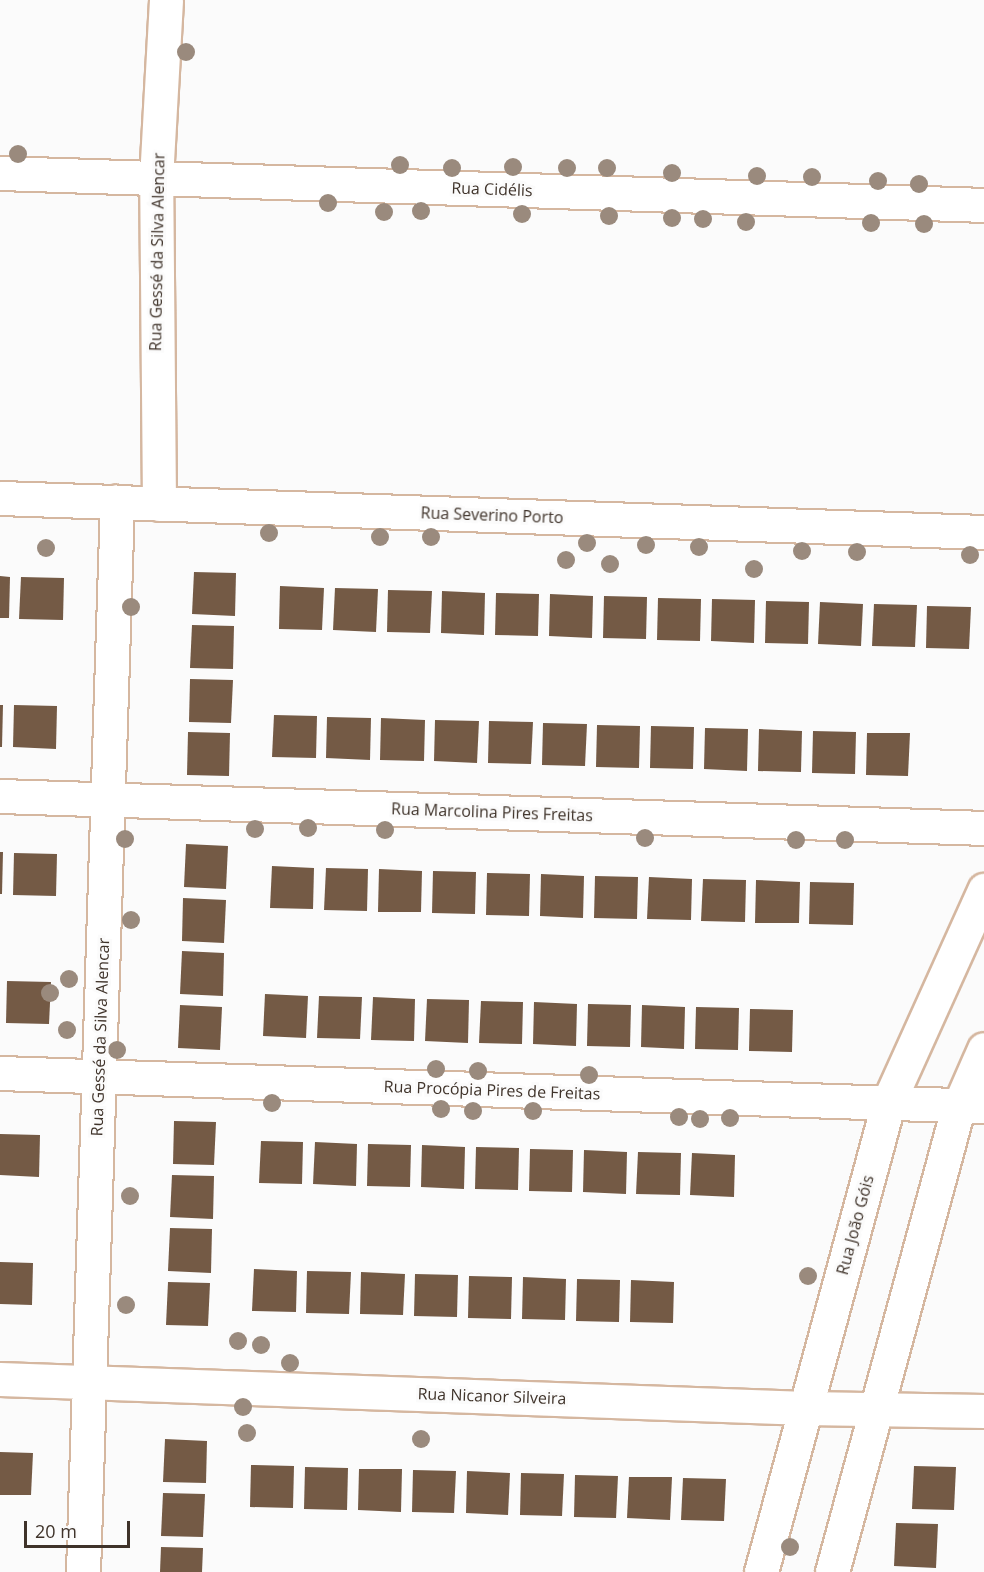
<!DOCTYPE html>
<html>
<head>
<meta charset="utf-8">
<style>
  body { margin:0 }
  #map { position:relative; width:984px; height:1572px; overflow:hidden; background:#fbfbfb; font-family:"Open Sans",sans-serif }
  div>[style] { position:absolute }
  .building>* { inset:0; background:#745a45 }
  .roads { filter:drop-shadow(2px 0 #d5b7a0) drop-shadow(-2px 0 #d5b7a0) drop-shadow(0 2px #d5b7a0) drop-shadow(0 -2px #d5b7a0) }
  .minor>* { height:33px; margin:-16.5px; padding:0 16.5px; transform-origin:16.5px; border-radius:16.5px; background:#fff }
  .trees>* { width:18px; height:18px; margin:-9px; border-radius:50%; background:#9a8a7d }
  span { translate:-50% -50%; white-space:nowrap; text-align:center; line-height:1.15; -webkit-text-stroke:6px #fbfbfb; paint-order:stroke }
  .street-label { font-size:16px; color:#3f332a }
  .scale { position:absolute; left:24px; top:1521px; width:106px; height:27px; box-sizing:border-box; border:3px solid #3f332a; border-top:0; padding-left:8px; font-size:18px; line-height:21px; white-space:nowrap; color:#3f332a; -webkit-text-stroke:4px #fbfbfb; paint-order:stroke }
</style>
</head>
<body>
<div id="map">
  <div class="building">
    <i style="clip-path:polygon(194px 572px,236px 573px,235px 616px,192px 614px)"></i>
    <i style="clip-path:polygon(0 576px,10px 577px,9px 618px,0 618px)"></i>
    <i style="clip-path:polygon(21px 577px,64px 578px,63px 620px,19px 619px)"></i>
    <i style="clip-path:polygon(280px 586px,324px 588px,322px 630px,279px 629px)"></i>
    <i style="clip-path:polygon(335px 588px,378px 589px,376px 632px,333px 630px)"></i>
    <i style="clip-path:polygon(388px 590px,432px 591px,430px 633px,387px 632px)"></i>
    <i style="clip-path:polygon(442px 591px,485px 593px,484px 635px,441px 633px)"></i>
    <i style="clip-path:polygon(496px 593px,539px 594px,538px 636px,495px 635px)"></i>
    <i style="clip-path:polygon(550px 594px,593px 596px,592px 638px,549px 636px)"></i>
    <i style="clip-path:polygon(604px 596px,647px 597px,646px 639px,603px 638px)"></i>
    <i style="clip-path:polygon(658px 598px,701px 599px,700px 641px,657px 640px)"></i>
    <i style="clip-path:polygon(712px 599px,755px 600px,754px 643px,711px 641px)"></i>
    <i style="clip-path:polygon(766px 601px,809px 602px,808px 644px,765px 643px)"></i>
    <i style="clip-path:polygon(820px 602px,863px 604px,861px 646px,818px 644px)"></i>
    <i style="clip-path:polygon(874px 604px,917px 605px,915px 647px,872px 646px)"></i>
    <i style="clip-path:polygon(927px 606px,971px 607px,969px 649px,926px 648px)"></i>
    <i style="clip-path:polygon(192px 625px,234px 626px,233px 669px,190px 668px)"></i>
    <i style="clip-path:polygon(190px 679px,233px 680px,231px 723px,189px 722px)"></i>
    <i style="clip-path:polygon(0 705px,3px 705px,2px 747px,0 747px)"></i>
    <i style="clip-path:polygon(14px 705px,57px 706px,56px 749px,13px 747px)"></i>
    <i style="clip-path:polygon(274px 715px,317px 716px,316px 758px,272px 757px)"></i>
    <i style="clip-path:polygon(327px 717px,371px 718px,370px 760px,326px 758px)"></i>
    <i style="clip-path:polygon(381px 718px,425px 720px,424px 761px,380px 760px)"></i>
    <i style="clip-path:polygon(435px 720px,479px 721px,477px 763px,434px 761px)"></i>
    <i style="clip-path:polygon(489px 721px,533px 722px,531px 764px,488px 763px)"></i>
    <i style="clip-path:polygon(543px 723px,587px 724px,585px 766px,542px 765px)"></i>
    <i style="clip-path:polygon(597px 725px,640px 726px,639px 768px,596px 767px)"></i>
    <i style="clip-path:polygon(651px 726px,694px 727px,693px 769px,650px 768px)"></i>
    <i style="clip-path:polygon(705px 728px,748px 729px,747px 771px,704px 769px)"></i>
    <i style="clip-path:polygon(759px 729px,802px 731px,801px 772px,758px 771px)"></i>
    <i style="clip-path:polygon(813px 731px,856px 732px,855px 774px,812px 773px)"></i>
    <i style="clip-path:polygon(188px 732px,230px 733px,229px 776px,187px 775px)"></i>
    <i style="clip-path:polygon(867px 733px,910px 733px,908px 776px,866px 775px)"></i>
    <i style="clip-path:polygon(186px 844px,228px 846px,226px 889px,184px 887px)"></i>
    <i style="clip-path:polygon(0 852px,3px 852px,2px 894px,0 894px)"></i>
    <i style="clip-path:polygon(14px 853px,57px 854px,56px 896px,13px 895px)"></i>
    <i style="clip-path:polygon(272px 866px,314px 868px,313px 909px,270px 908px)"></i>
    <i style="clip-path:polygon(326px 868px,368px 869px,367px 911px,324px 910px)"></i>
    <i style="clip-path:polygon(379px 869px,422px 871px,421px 912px,378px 912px)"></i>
    <i style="clip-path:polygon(433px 871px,476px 872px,475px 914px,432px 913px)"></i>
    <i style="clip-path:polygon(487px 873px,530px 874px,529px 916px,486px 915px)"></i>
    <i style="clip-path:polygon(541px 874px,584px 876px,583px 918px,540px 916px)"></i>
    <i style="clip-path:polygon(595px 876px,638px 877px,637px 919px,594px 918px)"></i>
    <i style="clip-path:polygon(649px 877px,692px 879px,691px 920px,647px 919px)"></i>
    <i style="clip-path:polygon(703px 879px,746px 880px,745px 922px,701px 921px)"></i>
    <i style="clip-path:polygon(756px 880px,800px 882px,799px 923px,755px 923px)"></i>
    <i style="clip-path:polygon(810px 882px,854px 883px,853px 925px,809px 924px)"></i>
    <i style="clip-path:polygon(183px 898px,226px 900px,224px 943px,182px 941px)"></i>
    <i style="clip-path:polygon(182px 951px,224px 953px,223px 996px,180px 994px)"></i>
    <i style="clip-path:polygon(7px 981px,51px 982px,49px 1024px,6px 1023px)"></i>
    <i style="clip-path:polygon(265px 994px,308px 996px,306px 1038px,263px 1036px)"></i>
    <i style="clip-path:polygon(319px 996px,362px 997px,360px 1039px,317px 1038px)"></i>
    <i style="clip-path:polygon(373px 997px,415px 999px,414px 1041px,371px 1040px)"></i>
    <i style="clip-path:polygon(427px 999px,469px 1000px,468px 1043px,425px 1041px)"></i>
    <i style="clip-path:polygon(481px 1001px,523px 1002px,522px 1044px,479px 1043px)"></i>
    <i style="clip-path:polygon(534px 1002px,577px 1004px,576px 1046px,533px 1044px)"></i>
    <i style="clip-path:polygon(588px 1004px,631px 1005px,630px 1047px,587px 1046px)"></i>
    <i style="clip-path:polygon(180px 1005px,222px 1007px,220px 1050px,178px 1048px)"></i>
    <i style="clip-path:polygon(642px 1005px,685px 1007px,684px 1049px,641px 1047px)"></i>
    <i style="clip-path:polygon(696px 1007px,739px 1008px,738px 1050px,695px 1049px)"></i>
    <i style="clip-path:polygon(750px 1009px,793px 1010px,792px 1052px,749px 1051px)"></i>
    <i style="clip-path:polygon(174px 1121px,216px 1122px,214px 1165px,173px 1164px)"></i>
    <i style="clip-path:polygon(0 1134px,40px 1135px,39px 1177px,0 1175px)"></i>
    <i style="clip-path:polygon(261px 1141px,303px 1142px,302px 1184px,259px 1183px)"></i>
    <i style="clip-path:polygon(315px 1142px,357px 1144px,356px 1186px,313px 1184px)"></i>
    <i style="clip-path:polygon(368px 1144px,411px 1145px,410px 1187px,367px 1186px)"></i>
    <i style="clip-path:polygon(422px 1145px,465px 1147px,464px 1189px,421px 1187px)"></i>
    <i style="clip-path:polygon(476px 1147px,519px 1148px,518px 1190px,475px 1189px)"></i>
    <i style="clip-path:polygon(530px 1149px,573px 1150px,572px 1192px,529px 1191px)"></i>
    <i style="clip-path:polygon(584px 1150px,627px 1152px,626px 1194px,583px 1192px)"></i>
    <i style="clip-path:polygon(638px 1152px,681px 1153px,680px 1195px,636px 1194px)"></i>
    <i style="clip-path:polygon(692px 1153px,735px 1155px,734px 1197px,690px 1195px)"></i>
    <i style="clip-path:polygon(172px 1175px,214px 1176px,213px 1219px,170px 1217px)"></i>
    <i style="clip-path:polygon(170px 1228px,212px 1229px,211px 1273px,168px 1271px)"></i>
    <i style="clip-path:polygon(0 1262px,33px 1263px,32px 1305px,0 1304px)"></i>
    <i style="clip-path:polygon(254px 1269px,297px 1271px,296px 1312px,252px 1311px)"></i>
    <i style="clip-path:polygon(307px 1271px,351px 1272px,349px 1314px,306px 1313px)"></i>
    <i style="clip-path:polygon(361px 1272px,405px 1274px,403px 1315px,360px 1314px)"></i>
    <i style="clip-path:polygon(415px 1274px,458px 1275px,457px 1317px,414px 1316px)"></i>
    <i style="clip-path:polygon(469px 1276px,512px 1277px,511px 1319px,468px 1318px)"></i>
    <i style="clip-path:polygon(523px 1277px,566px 1279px,565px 1320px,522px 1319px)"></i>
    <i style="clip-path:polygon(577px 1279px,620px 1280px,619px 1322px,576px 1321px)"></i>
    <i style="clip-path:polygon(631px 1280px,674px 1282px,673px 1323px,630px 1322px)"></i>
    <i style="clip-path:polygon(168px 1282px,210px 1283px,208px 1326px,166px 1325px)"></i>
    <i style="clip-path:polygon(165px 1439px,207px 1441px,206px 1483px,163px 1482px)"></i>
    <i style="clip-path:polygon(0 1452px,33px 1453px,31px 1495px,0 1495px)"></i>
    <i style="clip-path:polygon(251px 1465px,294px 1466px,293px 1508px,250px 1507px)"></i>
    <i style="clip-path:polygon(914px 1466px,956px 1467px,954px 1510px,912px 1509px)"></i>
    <i style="clip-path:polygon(305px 1467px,348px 1468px,347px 1510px,304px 1509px)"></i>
    <i style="clip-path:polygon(359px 1469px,402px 1469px,401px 1512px,358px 1510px)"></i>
    <i style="clip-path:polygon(413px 1470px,456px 1471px,454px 1513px,412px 1512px)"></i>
    <i style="clip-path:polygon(467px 1471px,510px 1473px,508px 1515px,466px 1513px)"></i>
    <i style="clip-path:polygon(521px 1473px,564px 1474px,562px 1516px,520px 1515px)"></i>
    <i style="clip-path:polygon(575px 1475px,618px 1476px,616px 1518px,574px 1517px)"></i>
    <i style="clip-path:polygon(629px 1477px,672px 1477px,670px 1520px,627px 1518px)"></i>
    <i style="clip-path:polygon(683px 1478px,726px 1479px,724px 1521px,681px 1520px)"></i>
    <i style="clip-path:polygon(163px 1493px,205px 1494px,203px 1537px,161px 1536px)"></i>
    <i style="clip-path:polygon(896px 1523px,938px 1524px,936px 1568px,894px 1566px)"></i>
    <i style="clip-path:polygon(161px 1547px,203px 1548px,202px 1572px,160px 1572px)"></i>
  </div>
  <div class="roads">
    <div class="minor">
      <i style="left:0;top:173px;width:985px;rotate:1.86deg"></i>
      <i style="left:0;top:498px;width:985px;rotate:1.98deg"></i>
      <i style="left:159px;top:504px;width:325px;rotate:-90.5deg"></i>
      <i style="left:156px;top:179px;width:179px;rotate:-86.8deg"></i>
      <i style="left:0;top:796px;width:985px;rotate:1.86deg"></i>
      <i style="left:0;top:1073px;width:985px;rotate:1.92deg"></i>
      <i style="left:0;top:1379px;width:807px;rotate:2.06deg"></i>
      <i style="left:806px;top:1408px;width:178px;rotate:1deg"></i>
      <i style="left:83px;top:1572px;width:1071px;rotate:-88.18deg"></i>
      <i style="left:761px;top:1572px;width:486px;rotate:-74.8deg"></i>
      <i style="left:888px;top:1103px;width:234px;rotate:-65.7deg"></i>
      <i style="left:832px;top:1572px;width:483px;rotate:-74.8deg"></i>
      <i style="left:959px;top:1106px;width:62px;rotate:-66.3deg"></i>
    </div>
  </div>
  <div class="trees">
    <i style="left:186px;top:52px"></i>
    <i style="left:18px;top:154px"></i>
    <i style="left:400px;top:165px"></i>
    <i style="left:513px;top:167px"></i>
    <i style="left:452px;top:168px"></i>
    <i style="left:567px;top:168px"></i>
    <i style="left:607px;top:168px"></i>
    <i style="left:672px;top:173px"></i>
    <i style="left:757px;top:176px"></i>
    <i style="left:812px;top:177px"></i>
    <i style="left:878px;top:181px"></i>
    <i style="left:919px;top:184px"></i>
    <i style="left:328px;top:203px"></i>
    <i style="left:421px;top:211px"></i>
    <i style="left:384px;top:212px"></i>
    <i style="left:522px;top:214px"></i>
    <i style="left:609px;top:216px"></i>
    <i style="left:672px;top:218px"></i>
    <i style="left:703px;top:219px"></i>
    <i style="left:746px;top:222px"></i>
    <i style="left:871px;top:223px"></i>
    <i style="left:924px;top:224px"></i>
    <i style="left:269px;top:533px"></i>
    <i style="left:380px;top:537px"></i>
    <i style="left:431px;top:537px"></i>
    <i style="left:587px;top:543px"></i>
    <i style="left:646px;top:545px"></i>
    <i style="left:699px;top:547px"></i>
    <i style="left:46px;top:548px"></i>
    <i style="left:802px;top:551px"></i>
    <i style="left:857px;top:552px"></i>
    <i style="left:970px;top:555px"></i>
    <i style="left:566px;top:560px"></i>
    <i style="left:610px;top:564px"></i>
    <i style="left:754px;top:569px"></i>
    <i style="left:131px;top:607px"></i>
    <i style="left:308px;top:828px"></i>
    <i style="left:255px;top:829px"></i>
    <i style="left:385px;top:830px"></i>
    <i style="left:645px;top:838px"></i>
    <i style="left:125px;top:839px"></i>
    <i style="left:796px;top:840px"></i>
    <i style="left:845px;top:840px"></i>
    <i style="left:131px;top:920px"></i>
    <i style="left:69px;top:979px"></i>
    <i style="left:50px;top:993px"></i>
    <i style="left:67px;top:1030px"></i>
    <i style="left:117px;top:1050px"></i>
    <i style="left:436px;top:1069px"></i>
    <i style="left:478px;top:1071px"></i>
    <i style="left:589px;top:1075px"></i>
    <i style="left:272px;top:1103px"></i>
    <i style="left:441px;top:1109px"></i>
    <i style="left:473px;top:1111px"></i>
    <i style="left:533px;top:1111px"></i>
    <i style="left:679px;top:1117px"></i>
    <i style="left:730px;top:1118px"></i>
    <i style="left:700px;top:1119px"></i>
    <i style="left:130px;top:1196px"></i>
    <i style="left:808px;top:1276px"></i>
    <i style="left:126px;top:1305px"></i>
    <i style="left:238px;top:1341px"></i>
    <i style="left:261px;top:1345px"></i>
    <i style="left:290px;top:1363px"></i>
    <i style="left:243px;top:1407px"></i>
    <i style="left:247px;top:1433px"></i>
    <i style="left:421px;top:1439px"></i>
    <i style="left:790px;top:1547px"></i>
  </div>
  <div class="street-label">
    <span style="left:492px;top:189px;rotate:2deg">Rua Cidélis</span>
    <span style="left:157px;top:252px;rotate:-89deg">Rua Gessé da Silva Alencar</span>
    <span style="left:492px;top:515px;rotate:2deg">Rua Severino Porto</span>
    <span style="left:492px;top:812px;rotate:2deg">Rua Marcolina Pires Freitas</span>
    <span style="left:100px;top:1037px;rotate:-88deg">Rua Gessé da Silva Alencar</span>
    <span style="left:492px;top:1090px;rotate:2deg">Rua Procópia Pires de Freitas</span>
    <span style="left:855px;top:1225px;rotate:-75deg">Rua João Góis</span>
    <span style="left:492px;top:1396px;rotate:2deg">Rua Nicanor Silveira</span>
  </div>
  <div class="scale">20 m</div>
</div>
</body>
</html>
